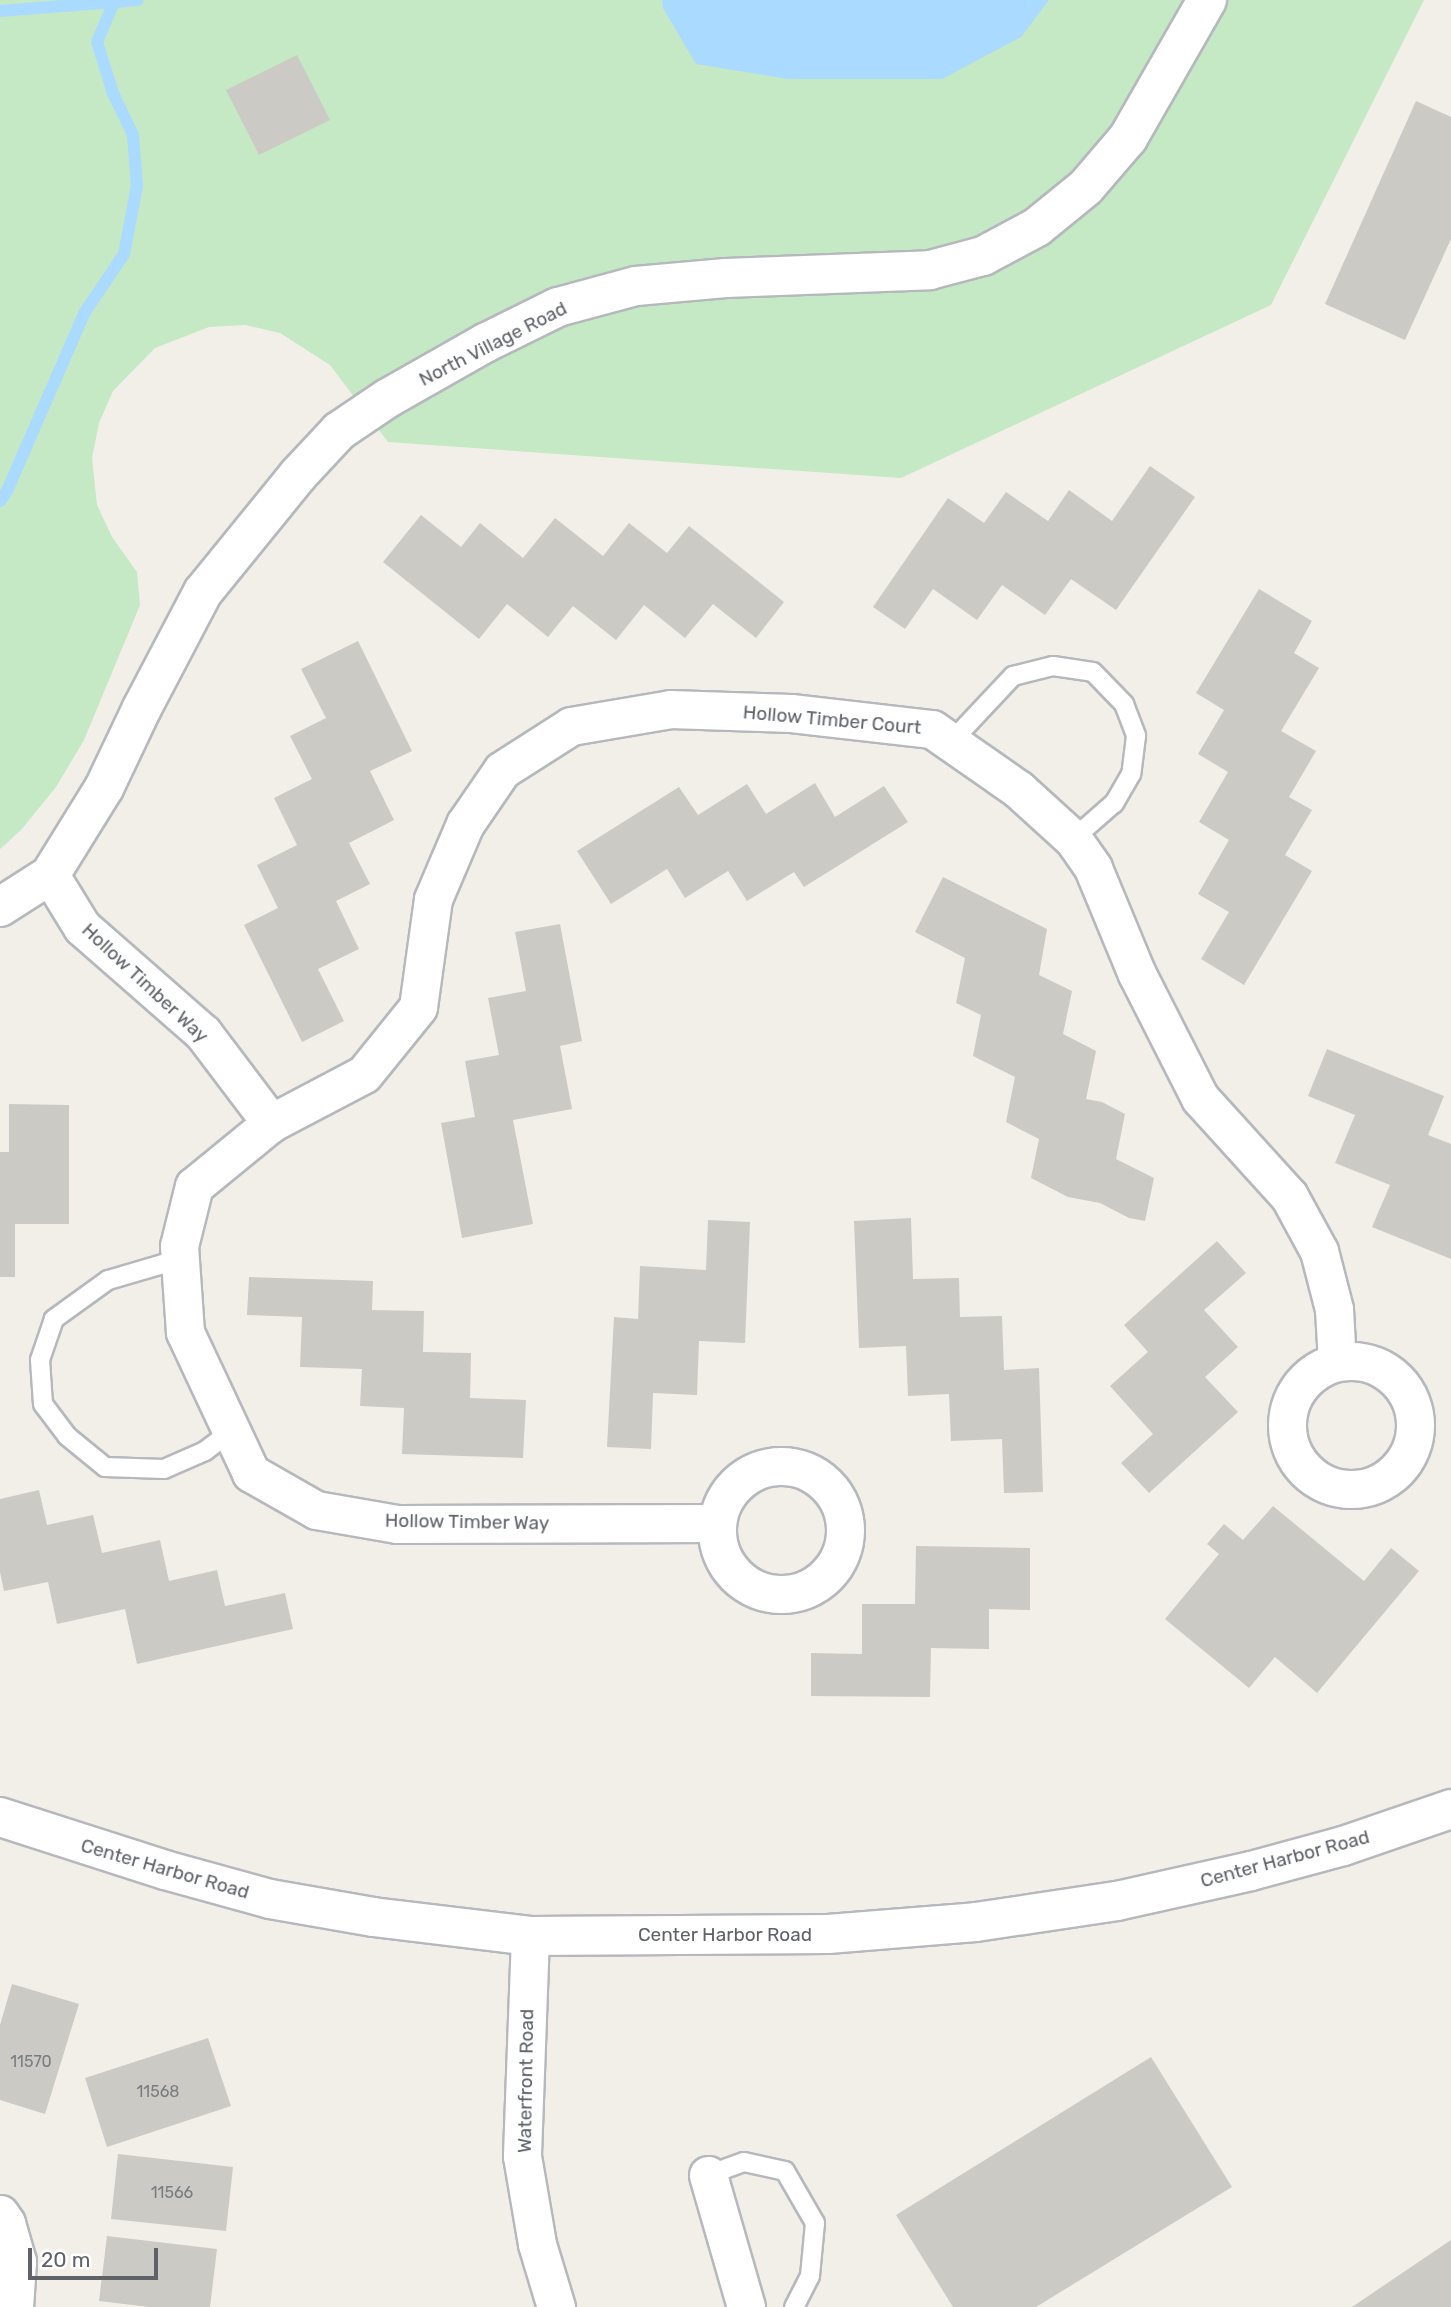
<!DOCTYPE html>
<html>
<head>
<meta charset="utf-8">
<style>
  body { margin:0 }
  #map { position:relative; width:1451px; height:2307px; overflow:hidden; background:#f1efe8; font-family:Rubik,sans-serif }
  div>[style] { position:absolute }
  .green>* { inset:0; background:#c5e8c5 }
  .water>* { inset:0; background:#aadaff }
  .stream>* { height:12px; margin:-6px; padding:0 6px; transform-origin:6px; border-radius:6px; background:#aadaff }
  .building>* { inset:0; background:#cccac5 }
  .roads { filter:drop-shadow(2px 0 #b5b8bc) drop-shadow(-2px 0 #b5b8bc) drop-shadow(0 2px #b5b8bc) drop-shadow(0 -2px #b5b8bc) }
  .service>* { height:18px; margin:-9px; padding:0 9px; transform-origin:9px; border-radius:9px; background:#fff }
  .minor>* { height:37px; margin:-18.5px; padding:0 18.5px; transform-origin:18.5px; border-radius:18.5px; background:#fff }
  .minor>.ring { margin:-18.5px; padding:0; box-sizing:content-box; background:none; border:37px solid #fff; border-radius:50% }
  .tertiary>* { height:38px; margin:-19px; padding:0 19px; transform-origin:19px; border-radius:19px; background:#fff }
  span { translate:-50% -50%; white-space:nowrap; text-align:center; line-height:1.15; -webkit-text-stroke:7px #fff; paint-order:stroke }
  .number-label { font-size:16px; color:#7a7d7f }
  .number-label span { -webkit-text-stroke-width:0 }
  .street-label { font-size:19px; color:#5f6368 }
  .scale { position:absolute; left:28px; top:2248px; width:130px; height:32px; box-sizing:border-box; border:4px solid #5f6368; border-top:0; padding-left:9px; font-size:21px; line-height:24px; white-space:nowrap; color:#5f6368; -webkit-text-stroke:5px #fff; paint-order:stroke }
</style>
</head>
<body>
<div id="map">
  <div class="green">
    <i style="clip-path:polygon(0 0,1424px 0,1271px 305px,901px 478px,388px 442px,330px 365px,280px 333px,245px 325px,209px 327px,155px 348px,113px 391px,99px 423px,92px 458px,97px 505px,112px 537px,137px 572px,140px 605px,84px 740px,56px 787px,21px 830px,0 849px)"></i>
  </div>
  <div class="water">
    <i style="clip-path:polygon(662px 0,1049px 0,1021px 37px,942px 79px,788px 79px,696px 64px,663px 8px)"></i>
  </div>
  <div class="stream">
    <i style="left:0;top:11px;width:138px;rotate:-4.6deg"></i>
    <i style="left:0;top:501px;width:12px;rotate:-55deg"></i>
    <i style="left:7px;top:491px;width:195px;rotate:-66.5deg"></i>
    <i style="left:85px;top:312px;width:70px;rotate:-56.1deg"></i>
    <i style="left:124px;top:254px;width:69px;rotate:-79.2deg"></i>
    <i style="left:137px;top:186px;width:51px;rotate:-94.5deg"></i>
    <i style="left:133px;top:135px;width:47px;rotate:-115.5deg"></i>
    <i style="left:113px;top:93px;width:53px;rotate:-107.4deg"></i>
    <i style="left:97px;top:42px;width:43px;rotate:-67deg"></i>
  </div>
  <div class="building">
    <i style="clip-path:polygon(297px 55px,330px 120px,259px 155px,226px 90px)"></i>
    <i style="clip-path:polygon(1416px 101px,1451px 117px,1451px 239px,1405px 340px,1325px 304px)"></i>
    <i style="clip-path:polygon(1150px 466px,1195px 497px,1116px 610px,1071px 579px,1045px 615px,1002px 585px,977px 620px,933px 589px,905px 629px,873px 607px,948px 498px,984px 523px,1006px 492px,1048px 521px,1069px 490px,1112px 521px)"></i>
    <i style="clip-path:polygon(421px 515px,461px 547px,480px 523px,523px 558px,555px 518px,603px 556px,629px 523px,667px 553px,689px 526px,784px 602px,756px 638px,713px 604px,685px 638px,644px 605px,616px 640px,573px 606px,548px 637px,507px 604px,479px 639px,383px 562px)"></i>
    <i style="clip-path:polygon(1259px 589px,1312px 621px,1294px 653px,1319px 668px,1281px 731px,1316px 751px,1289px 797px,1312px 810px,1285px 855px,1312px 871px,1244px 985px,1201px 959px,1229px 912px,1198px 894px,1229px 840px,1199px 822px,1228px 772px,1198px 754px,1224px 710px,1196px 693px)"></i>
    <i style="clip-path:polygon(358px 641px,412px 751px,370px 771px,394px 820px,349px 843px,370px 884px,336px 901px,359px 949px,318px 969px,344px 1021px,302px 1042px,244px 925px,278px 908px,257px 865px,297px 845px,274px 798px,312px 779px,290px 736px,326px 718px,301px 669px)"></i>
    <i style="clip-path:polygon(815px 783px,835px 817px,884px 786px,908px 822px,804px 887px,794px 872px,747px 901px,728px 871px,685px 898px,667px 869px,611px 904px,577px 851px,679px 787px,698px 815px,747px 784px,766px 814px)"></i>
    <i style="clip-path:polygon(943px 877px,1047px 929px,1039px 975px,1072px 991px,1063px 1034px,1096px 1051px,1086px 1099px,1102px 1102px,1125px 1114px,1116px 1159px,1154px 1178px,1145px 1221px,1129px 1218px,1100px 1203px,1068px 1197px,1031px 1178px,1039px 1139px,1006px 1122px,1015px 1077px,973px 1056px,981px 1015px,956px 1003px,965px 958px,915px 932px)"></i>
    <i style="clip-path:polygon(560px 924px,582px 1041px,560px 1046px,572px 1109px,513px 1120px,533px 1224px,462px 1238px,441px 1123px,475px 1117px,465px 1061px,499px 1055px,488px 998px,526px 991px,515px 932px)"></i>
    <i style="clip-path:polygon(1327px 1049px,1444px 1096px,1428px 1135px,1451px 1144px,1451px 1259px,1372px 1227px,1390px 1185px,1335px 1163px,1355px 1115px,1308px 1096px)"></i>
    <i style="clip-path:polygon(9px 1104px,69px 1105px,69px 1224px,15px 1224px,15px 1277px,0 1277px,0 1152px,9px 1152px)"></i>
    <i style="clip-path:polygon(911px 1218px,913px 1279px,959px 1278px,960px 1317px,1002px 1316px,1004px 1370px,1039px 1368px,1043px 1492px,1004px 1493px,1002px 1439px,951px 1441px,949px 1394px,908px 1396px,906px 1346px,859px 1348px,854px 1221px)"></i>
    <i style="clip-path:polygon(708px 1220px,750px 1222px,745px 1343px,699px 1341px,697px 1395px,653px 1393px,651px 1449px,607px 1447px,614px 1317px,638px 1319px,640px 1266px,706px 1270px)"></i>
    <i style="clip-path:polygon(1217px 1241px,1246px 1273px,1204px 1310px,1238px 1347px,1205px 1377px,1238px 1412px,1149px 1493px,1121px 1463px,1153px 1434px,1110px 1386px,1148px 1352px,1124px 1325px)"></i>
    <i style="clip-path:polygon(249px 1277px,373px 1281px,372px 1310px,424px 1311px,423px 1352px,471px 1353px,470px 1398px,526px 1400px,523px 1458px,402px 1454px,404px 1408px,360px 1406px,362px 1369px,300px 1367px,302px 1317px,247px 1315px)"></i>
    <i style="clip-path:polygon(39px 1490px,47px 1525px,93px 1515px,102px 1553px,160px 1540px,169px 1581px,217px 1570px,225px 1606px,285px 1593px,293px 1629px,137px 1664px,125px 1609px,57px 1624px,48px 1582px,4px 1591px,0 1572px,0 1499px)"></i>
    <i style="clip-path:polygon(1273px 1506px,1364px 1581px,1391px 1548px,1419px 1571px,1317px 1693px,1275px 1657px,1249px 1688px,1165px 1619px,1219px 1554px,1207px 1544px,1224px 1524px,1243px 1540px)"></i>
    <i style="clip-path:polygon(916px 1546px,1030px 1548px,1030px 1610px,989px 1609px,989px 1649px,931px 1648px,930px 1697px,811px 1696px,811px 1653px,862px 1654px,862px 1604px,915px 1604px)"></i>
    <i style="clip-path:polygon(12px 1984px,79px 2004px,45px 2114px,0 2100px,0 2025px)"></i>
    <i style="clip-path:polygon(208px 2038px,231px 2106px,107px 2147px,85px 2078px)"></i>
    <i style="clip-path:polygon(1151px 2057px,1232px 2187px,1036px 2307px,953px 2307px,896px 2215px)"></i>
    <i style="clip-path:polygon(118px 2154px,233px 2167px,226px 2231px,111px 2219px)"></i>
    <i style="clip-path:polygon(107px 2236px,217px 2249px,210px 2307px,149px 2307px,99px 2301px)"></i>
    <i style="clip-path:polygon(1451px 2240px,1451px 2307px,1352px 2307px)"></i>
  </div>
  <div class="roads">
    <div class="service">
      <i style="left:951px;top:742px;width:91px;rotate:-46.8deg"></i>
      <i style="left:1013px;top:676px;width:41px;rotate:-14deg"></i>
      <i style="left:1053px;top:666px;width:40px;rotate:8.5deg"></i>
      <i style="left:1093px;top:672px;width:45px;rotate:45.9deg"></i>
      <i style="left:1124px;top:704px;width:34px;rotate:69deg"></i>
      <i style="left:1136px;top:736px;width:38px;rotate:97deg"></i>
      <i style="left:1131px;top:774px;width:34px;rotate:120deg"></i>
      <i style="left:1114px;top:803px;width:55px;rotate:138.7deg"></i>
      <i style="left:180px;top:1259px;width:75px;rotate:163.7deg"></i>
      <i style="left:108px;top:1280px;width:67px;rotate:144.2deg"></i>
      <i style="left:54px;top:1319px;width:43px;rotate:108.9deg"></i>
      <i style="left:40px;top:1360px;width:44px;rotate:86.1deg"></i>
      <i style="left:43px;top:1404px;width:40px;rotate:53deg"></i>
      <i style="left:67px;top:1436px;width:49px;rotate:39.2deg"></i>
      <i style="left:105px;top:1467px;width:59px;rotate:1.9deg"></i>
      <i style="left:164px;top:1469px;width:45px;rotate:-23.7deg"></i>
      <i style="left:205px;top:1451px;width:34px;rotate:-37deg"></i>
      <i style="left:708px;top:2175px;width:38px;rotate:-20deg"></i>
      <i style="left:744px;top:2162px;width:42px;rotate:12.4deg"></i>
      <i style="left:785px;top:2171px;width:60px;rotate:60deg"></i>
      <i style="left:815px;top:2223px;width:53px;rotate:95.4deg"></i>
      <i style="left:810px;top:2276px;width:35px;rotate:117deg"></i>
    </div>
    <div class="minor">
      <i style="left:50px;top:875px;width:61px;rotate:58.4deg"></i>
      <i style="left:82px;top:927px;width:161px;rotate:41.2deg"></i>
      <i style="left:203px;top:1033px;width:113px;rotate:52.9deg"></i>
      <i class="ring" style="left:1287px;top:1361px;width:91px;height:91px"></i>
      <i class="ring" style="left:717px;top:1466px;width:91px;height:91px"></i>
      <i style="left:717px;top:1523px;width:320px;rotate:179.8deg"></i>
      <i style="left:397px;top:1524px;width:82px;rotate:-170.2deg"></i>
      <i style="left:316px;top:1510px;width:75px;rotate:-150.4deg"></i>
      <i style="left:251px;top:1473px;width:156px;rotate:-115.1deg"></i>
      <i style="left:185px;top:1332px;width:86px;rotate:-94deg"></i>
      <i style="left:179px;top:1246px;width:62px;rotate:-76deg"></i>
      <i style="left:194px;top:1186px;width:99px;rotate:-39.3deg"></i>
      <i style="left:271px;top:1123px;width:105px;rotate:-27.8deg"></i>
      <i style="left:364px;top:1074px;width:86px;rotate:-51.1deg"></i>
      <i style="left:418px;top:1007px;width:109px;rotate:-82.1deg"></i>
      <i style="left:433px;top:899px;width:82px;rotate:-66.9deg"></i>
      <i style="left:465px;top:824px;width:65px;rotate:-55.6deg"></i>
      <i style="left:502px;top:770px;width:82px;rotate:-32.5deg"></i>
      <i style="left:571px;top:726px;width:100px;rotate:-9.7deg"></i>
      <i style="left:670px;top:709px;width:121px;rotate:1.9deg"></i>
      <i style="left:791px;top:713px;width:142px;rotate:6.5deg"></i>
      <i style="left:932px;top:729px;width:105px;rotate:34.9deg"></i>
      <i style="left:1018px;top:789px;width:74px;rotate:42.3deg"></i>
      <i style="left:1073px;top:839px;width:35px;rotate:55deg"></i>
      <i style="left:1093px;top:868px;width:115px;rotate:67.5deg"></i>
      <i style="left:1137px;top:974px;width:139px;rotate:63.1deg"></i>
      <i style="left:1200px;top:1098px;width:132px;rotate:47.8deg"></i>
      <i style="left:1289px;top:1196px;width:63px;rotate:61.4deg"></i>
      <i style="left:1319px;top:1251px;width:60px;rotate:75.5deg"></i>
      <i style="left:1334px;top:1309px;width:53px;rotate:86.8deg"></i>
      <i style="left:530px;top:1936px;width:220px;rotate:92.1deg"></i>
      <i style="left:522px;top:2156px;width:89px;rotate:80.3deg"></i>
      <i style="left:537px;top:2244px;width:66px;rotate:73.2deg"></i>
      <i style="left:708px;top:2175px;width:137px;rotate:73.9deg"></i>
      <i style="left:0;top:2214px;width:11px;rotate:56deg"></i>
      <i style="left:6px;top:2223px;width:40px;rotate:74deg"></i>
      <i style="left:17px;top:2261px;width:46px;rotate:93.7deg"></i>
    </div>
    <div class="tertiary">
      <i style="left:0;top:907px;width:59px;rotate:-32.6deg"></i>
      <i style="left:50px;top:875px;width:102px;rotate:-58.2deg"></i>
      <i style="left:104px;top:788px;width:89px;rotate:-64.6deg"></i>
      <i style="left:142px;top:708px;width:131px;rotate:-62.3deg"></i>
      <i style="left:203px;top:592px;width:151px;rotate:-50.9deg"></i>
      <i style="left:298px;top:475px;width:60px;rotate:-47deg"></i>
      <i style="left:339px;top:431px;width:59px;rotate:-34deg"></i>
      <i style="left:388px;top:398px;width:112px;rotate:-29.6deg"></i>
      <i style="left:485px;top:343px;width:81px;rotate:-26.3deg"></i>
      <i style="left:558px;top:307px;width:81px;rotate:-15.1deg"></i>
      <i style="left:636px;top:286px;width:90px;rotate:-5.1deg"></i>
      <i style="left:726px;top:278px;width:204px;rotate:-2.2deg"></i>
      <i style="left:930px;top:270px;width:55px;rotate:-14.8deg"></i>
      <i style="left:983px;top:256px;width:61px;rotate:-28.2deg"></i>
      <i style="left:1037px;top:227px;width:63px;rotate:-39.2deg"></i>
      <i style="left:1086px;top:187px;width:65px;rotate:-49.4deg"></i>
      <i style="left:1128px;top:138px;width:159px;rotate:-60.2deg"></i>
      <i style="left:0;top:1817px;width:173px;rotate:17.8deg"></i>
      <i style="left:165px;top:1870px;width:109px;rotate:15.4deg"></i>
      <i style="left:270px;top:1899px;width:105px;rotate:9.9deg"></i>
      <i style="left:373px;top:1917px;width:158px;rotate:6.9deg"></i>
      <i style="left:530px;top:1936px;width:298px;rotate:-0.4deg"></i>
      <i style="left:828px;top:1934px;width:148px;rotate:-4.6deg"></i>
      <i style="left:976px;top:1922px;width:143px;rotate:-8.5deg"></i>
      <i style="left:1117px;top:1901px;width:137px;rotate:-12.6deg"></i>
      <i style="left:1251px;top:1871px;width:95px;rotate:-15.2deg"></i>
      <i style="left:1343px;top:1846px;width:114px;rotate:-18.9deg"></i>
    </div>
  </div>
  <div class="number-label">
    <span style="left:31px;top:2062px">11570</span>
    <span style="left:158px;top:2092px">11568</span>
    <span style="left:172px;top:2193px">11566</span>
  </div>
  <div class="street-label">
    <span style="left:493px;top:344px;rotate:-27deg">North Village Road</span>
    <span style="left:832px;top:720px;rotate:5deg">Hollow Timber Court</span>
    <span style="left:145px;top:983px;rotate:43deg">Hollow Timber Way</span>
    <span style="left:467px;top:1522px;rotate:1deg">Hollow Timber Way</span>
    <span style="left:1285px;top:1859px;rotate:-15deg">Center Harbor Road</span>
    <span style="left:165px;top:1869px;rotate:16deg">Center Harbor Road</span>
    <span style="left:725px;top:1935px">Center Harbor Road</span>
    <span style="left:526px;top:2081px;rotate:-89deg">Waterfront Road</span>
  </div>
  <div class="scale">20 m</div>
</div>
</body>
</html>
